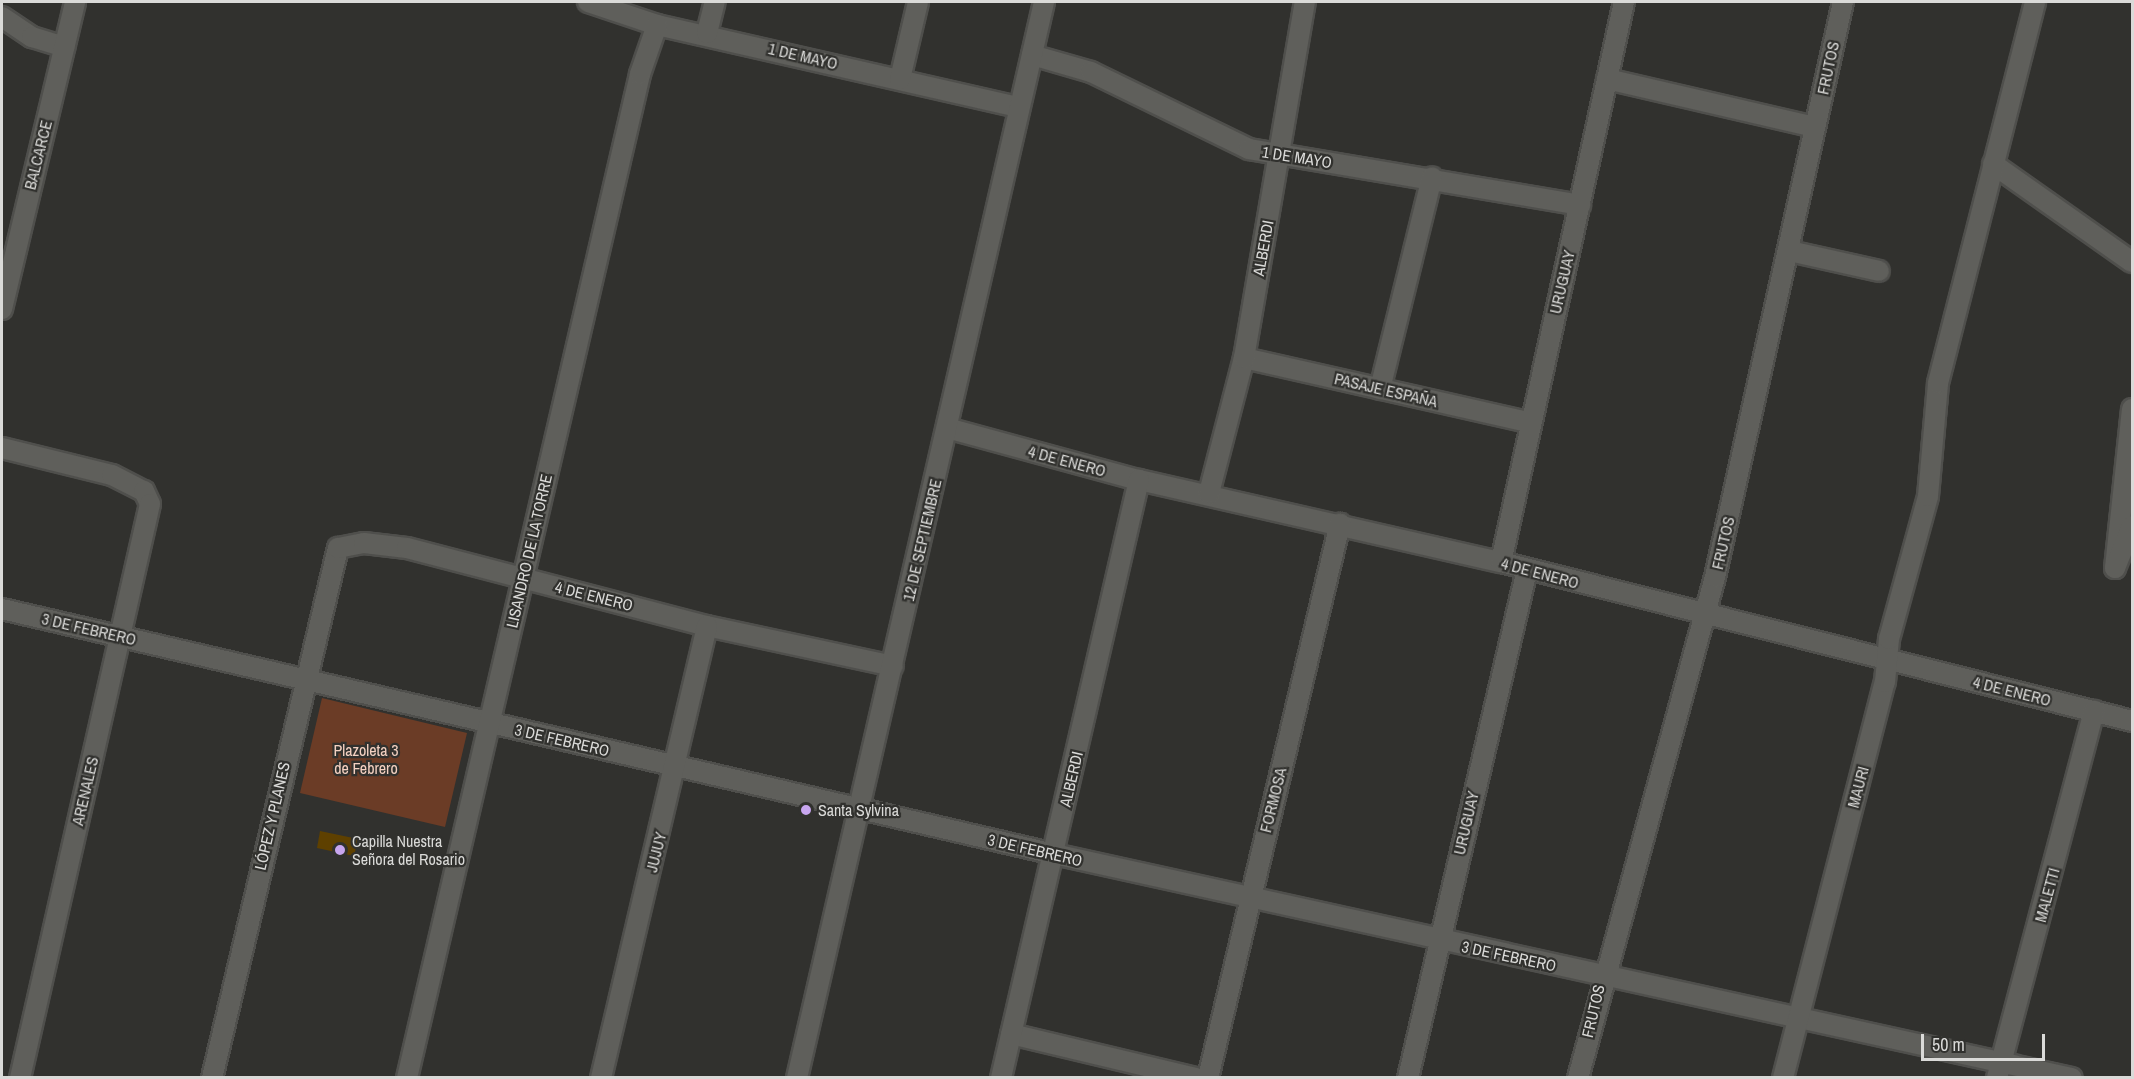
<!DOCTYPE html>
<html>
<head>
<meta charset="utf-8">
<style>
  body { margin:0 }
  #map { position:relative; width:2134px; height:1079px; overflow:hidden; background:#31312e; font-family:"Archivo Narrow",sans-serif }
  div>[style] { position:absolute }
  .green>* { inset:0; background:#6b3c26 }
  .building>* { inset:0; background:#5e4000 }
  .roads { filter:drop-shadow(2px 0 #4f4f4c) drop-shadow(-2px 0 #4f4f4c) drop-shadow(0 2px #4f4f4c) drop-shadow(0 -2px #4f4f4c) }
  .minor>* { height:20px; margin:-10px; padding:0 10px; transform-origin:10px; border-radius:10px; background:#5f5f5b }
  .dots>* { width:16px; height:16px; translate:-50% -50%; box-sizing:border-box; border:3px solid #31312e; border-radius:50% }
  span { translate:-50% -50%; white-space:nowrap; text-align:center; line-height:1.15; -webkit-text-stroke:4.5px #31312e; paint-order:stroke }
  .street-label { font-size:16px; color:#dadad8 }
  .park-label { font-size:16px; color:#f4d1c1 }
  .poi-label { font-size:16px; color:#dadad8 }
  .left { translate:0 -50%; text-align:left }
  .frame { position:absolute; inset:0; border:3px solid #dadad8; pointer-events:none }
  .scale { position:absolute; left:1921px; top:1034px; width:124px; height:27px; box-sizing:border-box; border:3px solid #dadad8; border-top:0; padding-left:8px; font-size:18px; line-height:21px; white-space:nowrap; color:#dadad8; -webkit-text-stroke:4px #31312e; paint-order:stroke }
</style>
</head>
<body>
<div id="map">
  <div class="green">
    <i style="clip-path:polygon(322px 698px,467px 733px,445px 827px,300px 793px)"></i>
  </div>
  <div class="building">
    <i style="clip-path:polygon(320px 831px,358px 839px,354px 856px,317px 848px)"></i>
  </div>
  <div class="roads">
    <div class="minor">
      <i style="left:588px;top:2px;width:73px;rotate:18.4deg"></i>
      <i style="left:657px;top:25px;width:371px;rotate:12.8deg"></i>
      <i style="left:2px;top:17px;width:36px;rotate:34deg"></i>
      <i style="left:32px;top:37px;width:34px;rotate:17deg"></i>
      <i style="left:707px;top:33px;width:32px;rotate:-76deg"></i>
      <i style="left:1032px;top:55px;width:61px;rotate:16.1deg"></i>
      <i style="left:1091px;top:72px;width:176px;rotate:26deg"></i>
      <i style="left:1249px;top:149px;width:336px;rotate:9.6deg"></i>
      <i style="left:900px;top:79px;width:79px;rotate:-76.8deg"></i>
      <i style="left:1607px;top:79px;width:213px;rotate:13deg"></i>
      <i style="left:1993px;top:164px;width:170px;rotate:35.2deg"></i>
      <i style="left:1789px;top:251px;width:92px;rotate:12.5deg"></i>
      <i style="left:2px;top:309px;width:316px;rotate:-76.6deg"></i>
      <i style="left:1244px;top:358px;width:291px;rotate:12.7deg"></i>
      <i style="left:1380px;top:389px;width:218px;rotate:-76.2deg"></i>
      <i style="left:2132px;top:409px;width:160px;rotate:96.1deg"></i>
      <i style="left:2115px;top:568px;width:45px;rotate:-68deg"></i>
      <i style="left:947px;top:428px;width:199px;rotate:15.2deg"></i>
      <i style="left:1139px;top:480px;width:371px;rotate:12.8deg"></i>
      <i style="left:1501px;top:562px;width:651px;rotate:14.14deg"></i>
      <i style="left:2px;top:448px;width:113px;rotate:13.8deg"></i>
      <i style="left:112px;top:475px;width:36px;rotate:27deg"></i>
      <i style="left:144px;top:491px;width:14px;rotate:65deg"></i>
      <i style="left:150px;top:504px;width:589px;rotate:102.76deg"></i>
      <i style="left:1209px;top:493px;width:139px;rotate:-75.5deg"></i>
      <i style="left:1244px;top:358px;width:361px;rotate:-80.3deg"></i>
      <i style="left:1501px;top:562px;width:573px;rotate:-77.61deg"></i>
      <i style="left:2px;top:609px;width:1080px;rotate:13.11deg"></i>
      <i style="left:1054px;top:854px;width:1042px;rotate:12.41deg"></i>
      <i style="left:1011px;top:1034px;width:190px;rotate:13.4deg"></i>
      <i style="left:212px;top:1078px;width:545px;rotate:-76.63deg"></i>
      <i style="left:338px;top:548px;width:26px;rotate:-11deg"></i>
      <i style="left:364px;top:543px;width:43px;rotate:6.6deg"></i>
      <i style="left:407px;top:548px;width:310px;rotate:14.6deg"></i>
      <i style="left:707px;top:626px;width:190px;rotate:12.1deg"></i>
      <i style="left:407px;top:1078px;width:1031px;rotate:-76.93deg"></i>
      <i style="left:640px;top:74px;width:52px;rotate:-70.9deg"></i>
      <i style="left:601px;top:1078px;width:464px;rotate:-76.8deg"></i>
      <i style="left:797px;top:1078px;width:1104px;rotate:-77.07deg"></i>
      <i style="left:1001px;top:1078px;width:614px;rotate:-77.01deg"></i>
      <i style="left:1208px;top:1078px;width:570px;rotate:-76.6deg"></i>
      <i style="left:1408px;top:1078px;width:522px;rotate:-76.82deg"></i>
      <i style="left:1578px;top:1078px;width:519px;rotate:-74.71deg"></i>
      <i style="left:1715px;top:577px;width:589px;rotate:-77.45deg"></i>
      <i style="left:1783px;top:1078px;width:409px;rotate:-75.6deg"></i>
      <i style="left:1885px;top:682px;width:43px;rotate:-84.7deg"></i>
      <i style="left:1889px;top:639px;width:148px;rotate:-74.7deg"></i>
      <i style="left:1928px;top:496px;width:113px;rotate:-84.9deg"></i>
      <i style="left:1938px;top:383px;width:393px;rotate:-75.7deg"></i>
      <i style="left:1997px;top:1078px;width:380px;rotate:-75.2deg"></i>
    </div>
  </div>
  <div class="dots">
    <i style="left:806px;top:810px;background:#c8a6ef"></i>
    <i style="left:340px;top:850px;background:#c8a6ef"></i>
  </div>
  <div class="street-label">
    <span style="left:803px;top:56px;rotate:13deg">1 DE MAYO</span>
    <span style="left:1828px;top:68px;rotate:-78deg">FRUTOS</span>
    <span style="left:38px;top:155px;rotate:-76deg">BALCARCE</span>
    <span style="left:1297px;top:157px;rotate:9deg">1 DE MAYO</span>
    <span style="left:1263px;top:248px;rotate:-80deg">ALBERDI</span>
    <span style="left:1562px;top:282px;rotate:-77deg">URUGUAY</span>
    <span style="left:1386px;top:390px;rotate:13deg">PASAJE ESPAÑA</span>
    <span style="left:1067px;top:461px;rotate:15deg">4 DE ENERO</span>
    <span style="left:922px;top:540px;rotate:-77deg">12 DE SEPTIEMBRE</span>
    <span style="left:1723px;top:543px;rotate:-77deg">FRUTOS</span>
    <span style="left:529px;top:551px;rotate:-77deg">LISANDRO DE LA TORRE</span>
    <span style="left:1540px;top:573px;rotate:15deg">4 DE ENERO</span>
    <span style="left:594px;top:596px;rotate:14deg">4 DE ENERO</span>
    <span style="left:89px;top:629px;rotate:13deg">3 DE FEBRERO</span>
    <span style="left:2012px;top:691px;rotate:14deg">4 DE ENERO</span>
    <span style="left:562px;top:740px;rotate:13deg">3 DE FEBRERO</span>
    <span style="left:1071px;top:779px;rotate:-77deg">ALBERDI</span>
    <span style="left:1858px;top:787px;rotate:-75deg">MAURI</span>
    <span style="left:85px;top:791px;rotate:-77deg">ARENALES</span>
    <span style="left:1273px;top:800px;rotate:-76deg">FORMOSA</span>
    <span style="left:272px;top:816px;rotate:-77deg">LÓPEZ Y PLANES</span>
    <span style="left:1466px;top:823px;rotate:-77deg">URUGUAY</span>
    <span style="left:1035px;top:850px;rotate:13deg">3 DE FEBRERO</span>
    <span style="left:656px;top:852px;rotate:-76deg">JUJUY</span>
    <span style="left:2047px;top:895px;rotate:-75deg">MALETTI</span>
    <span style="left:1509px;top:956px;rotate:12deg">3 DE FEBRERO</span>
    <span style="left:1593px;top:1011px;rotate:-77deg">FRUTOS</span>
  </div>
  <div class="park-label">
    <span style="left:366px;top:759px">Plazoleta 3<br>de Febrero</span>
  </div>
  <div class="poi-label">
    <span class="left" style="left:818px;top:810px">Santa Sylvina</span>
    <span class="left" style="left:352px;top:850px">Capilla Nuestra<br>Señora del Rosario</span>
  </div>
  <div class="frame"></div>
  <div class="scale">50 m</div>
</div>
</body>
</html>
